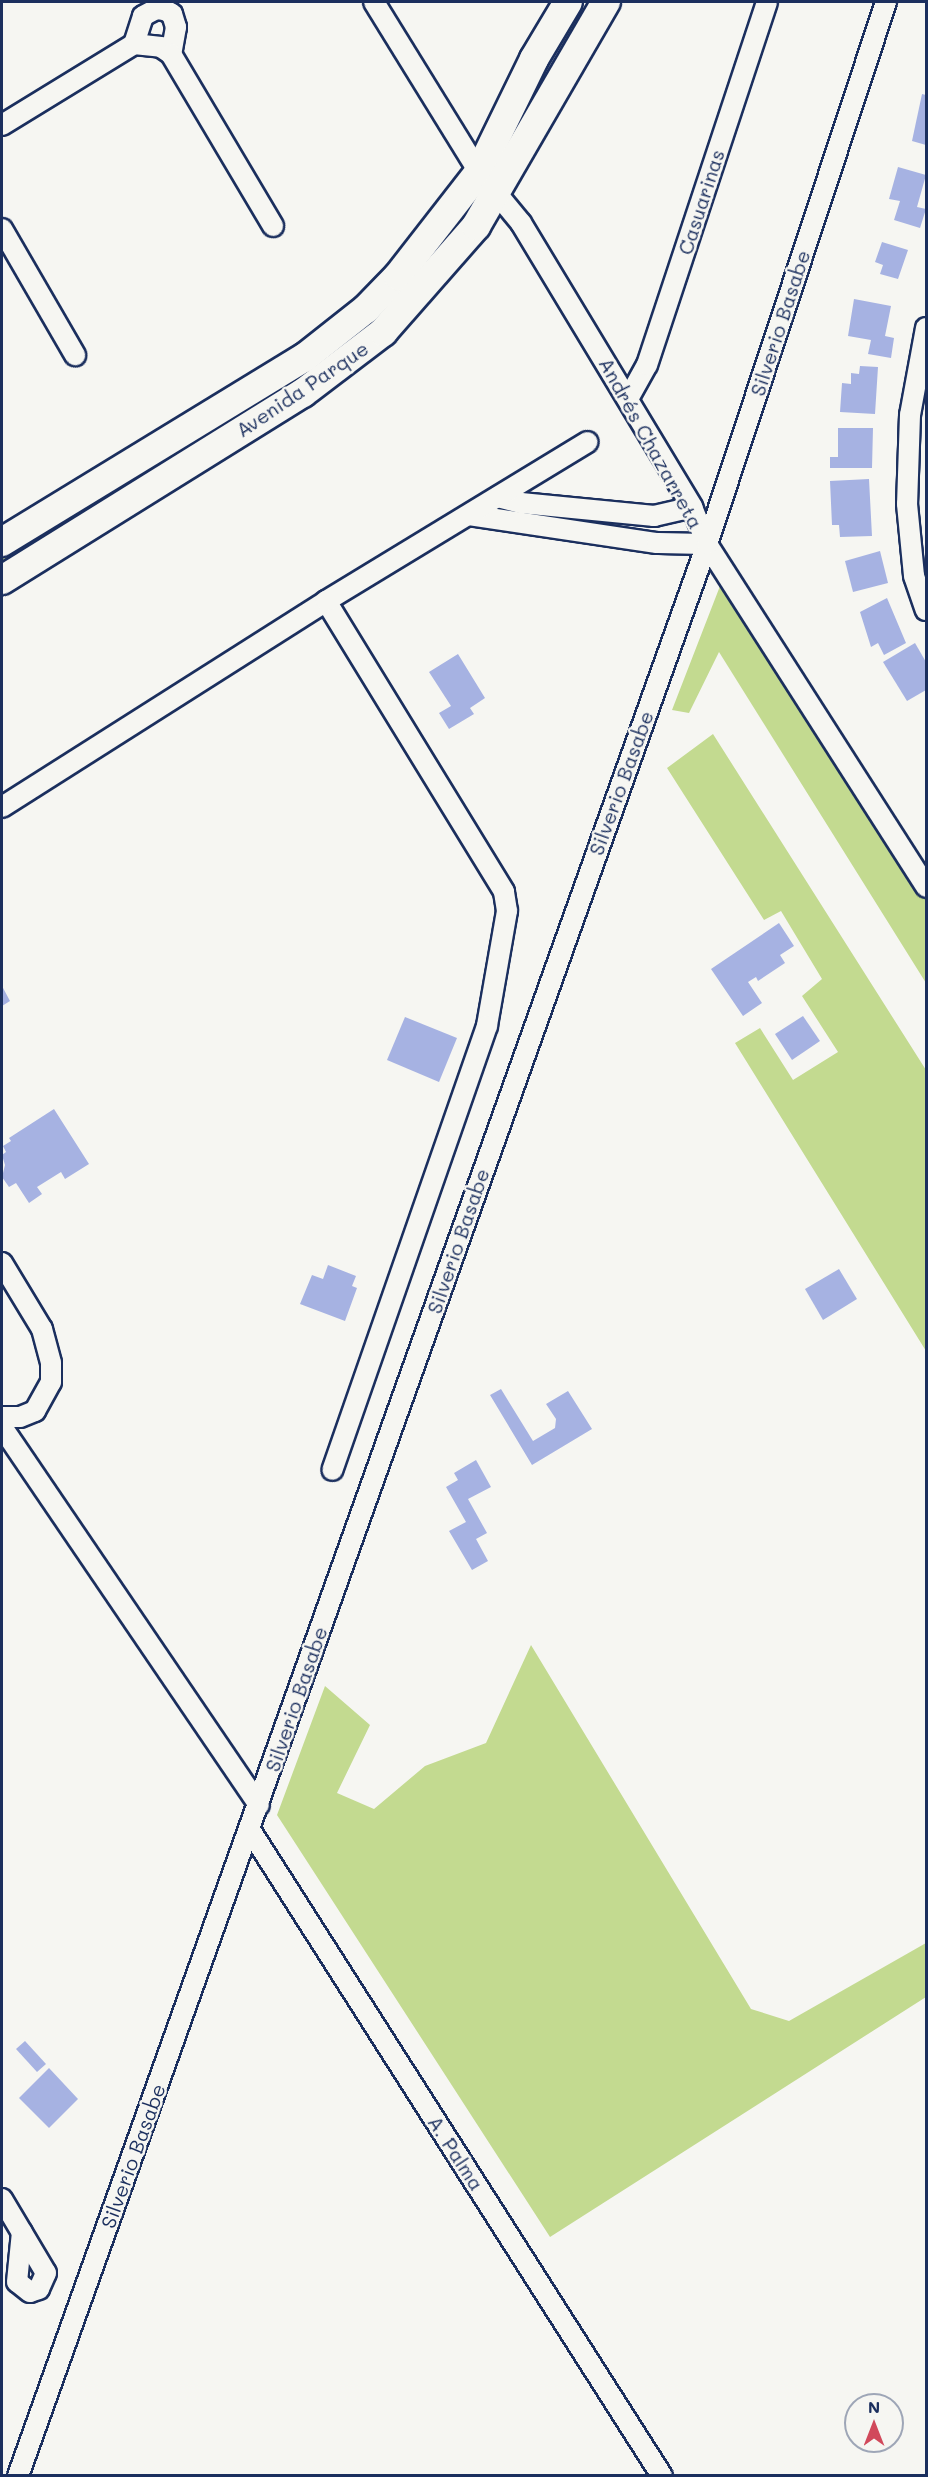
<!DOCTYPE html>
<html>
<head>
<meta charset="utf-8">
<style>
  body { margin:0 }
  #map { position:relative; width:928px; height:2477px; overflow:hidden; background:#f6f6f2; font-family:Mali,sans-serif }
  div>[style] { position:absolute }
  .green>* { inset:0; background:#c3da90 }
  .building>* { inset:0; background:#a6b2e2 }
  .roads { filter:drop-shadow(2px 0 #1b2f5e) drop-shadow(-2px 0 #1b2f5e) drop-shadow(0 2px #1b2f5e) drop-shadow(0 -2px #1b2f5e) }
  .street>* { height:20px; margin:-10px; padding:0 10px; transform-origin:10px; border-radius:10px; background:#f6f6f2 }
  .secondary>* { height:28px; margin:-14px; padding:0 14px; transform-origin:14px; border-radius:14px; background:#f6f6f2 }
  span { translate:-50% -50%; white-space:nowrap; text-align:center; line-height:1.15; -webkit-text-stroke:5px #f6f6f2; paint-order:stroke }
  .street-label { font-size:20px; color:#1b2f5e }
  .frame { position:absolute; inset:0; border:3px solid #1b2f5e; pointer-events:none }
  .north { position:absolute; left:844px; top:2393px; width:60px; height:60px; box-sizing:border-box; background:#f6f6f2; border:2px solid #9ea6b7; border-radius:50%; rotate:0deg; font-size:16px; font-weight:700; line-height:24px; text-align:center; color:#1b2f5e }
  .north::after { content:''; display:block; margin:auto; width:21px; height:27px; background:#d1495b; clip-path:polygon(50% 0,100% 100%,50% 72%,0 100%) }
</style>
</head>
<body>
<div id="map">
  <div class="green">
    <i style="clip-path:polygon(485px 198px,418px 283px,339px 357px,2px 566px,2px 558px,275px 391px,415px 280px,469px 211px)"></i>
    <i style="clip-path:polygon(727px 568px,926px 884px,926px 983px,719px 652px,689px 713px,672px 710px)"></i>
    <i style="clip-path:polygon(713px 734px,926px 1070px,926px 1351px,735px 1043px,760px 1028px,793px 1080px,838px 1052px,802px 996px,822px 979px,781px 911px,764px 920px,667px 768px)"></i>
    <i style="clip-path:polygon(531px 1645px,751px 2009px,789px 2021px,926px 1943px,926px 1997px,550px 2237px,277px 1815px,325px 1686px,370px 1725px,337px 1793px,374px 1809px,425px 1766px,486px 1743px)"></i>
  </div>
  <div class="building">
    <i style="clip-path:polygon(922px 94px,926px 95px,926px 145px,912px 141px)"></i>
    <i style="clip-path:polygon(898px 167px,926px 175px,917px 207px,926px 209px,920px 228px,894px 220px,900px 201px,889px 199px)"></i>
    <i style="clip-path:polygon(882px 242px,908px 250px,898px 279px,880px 274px,883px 265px,875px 262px)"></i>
    <i style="clip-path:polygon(854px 299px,891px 306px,885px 336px,894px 338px,891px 358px,868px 354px,871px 340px,848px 336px)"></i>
    <i style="clip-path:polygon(860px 366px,878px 367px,875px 414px,840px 412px,842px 383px,851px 384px,851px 373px,859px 374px)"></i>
    <i style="clip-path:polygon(838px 428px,873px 428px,872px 468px,830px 468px,830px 457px,838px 457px)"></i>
    <i style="clip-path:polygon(869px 479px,872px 536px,840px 537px,839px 525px,832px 525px,830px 481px)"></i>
    <i style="clip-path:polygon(880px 551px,888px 583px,853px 592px,845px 561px)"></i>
    <i style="clip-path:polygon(887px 598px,906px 643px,884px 655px,878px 643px,871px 647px,860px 612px)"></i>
    <i style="clip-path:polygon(915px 643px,926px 662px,926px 690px,907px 701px,883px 662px)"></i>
    <i style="clip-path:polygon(458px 654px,485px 698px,470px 708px,474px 714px,449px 729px,439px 713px,451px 706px,429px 672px)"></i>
    <i style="clip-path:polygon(779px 923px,794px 946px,780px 955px,785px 963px,758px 981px,756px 977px,748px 982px,762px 1003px,743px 1016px,711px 969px)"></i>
    <i style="clip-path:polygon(2px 986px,10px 1001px,2px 1006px)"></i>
    <i style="clip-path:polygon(803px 1016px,820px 1041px,792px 1060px,775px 1034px)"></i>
    <i style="clip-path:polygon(405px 1017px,457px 1038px,439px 1082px,387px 1060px)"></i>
    <i style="clip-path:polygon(54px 1109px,89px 1164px,65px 1179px,61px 1172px,37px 1187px,42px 1194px,29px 1203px,16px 1183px,9px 1187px,2px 1177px,5px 1165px,2px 1155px,6px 1152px,3px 1146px,11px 1141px,9px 1138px)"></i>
    <i style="clip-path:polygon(328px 1265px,356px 1276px,352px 1286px,357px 1288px,345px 1321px,300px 1304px,312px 1275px,323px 1279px)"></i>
    <i style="clip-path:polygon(839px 1269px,857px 1299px,823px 1320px,805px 1289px)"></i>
    <i style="clip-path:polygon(501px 1389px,533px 1441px,555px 1428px,556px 1419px,546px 1404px,568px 1391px,592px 1429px,532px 1465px,490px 1395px)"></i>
    <i style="clip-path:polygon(476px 1460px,491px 1487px,468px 1499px,487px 1533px,476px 1539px,488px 1561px,472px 1570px,449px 1531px,466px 1522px,446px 1487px,458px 1480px,454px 1473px)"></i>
    <i style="clip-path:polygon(25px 2041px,46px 2064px,37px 2072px,16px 2049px)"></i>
    <i style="clip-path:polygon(49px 2068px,78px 2099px,49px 2128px,19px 2098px)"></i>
  </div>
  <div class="roads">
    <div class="street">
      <i style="left:374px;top:2px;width:200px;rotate:58.3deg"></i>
      <i style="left:479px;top:172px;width:66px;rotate:50.5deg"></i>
      <i style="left:521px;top:223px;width:332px;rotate:58.9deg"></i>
      <i style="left:692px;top:507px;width:40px;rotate:68deg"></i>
      <i style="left:707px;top:544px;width:407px;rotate:57.4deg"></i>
      <i style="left:134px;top:44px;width:29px;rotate:-72deg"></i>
      <i style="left:143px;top:16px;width:15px;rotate:-28deg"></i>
      <i style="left:156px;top:9px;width:9px;rotate:6deg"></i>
      <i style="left:165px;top:10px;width:8px;rotate:30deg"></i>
      <i style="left:172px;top:14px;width:14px;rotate:73deg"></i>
      <i style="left:176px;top:27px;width:27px;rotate:100deg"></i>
      <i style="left:2px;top:125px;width:155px;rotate:-31.5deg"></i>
      <i style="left:134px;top:44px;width:27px;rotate:6deg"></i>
      <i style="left:161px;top:47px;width:12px;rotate:35deg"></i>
      <i style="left:171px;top:54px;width:200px;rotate:59.3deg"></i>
      <i style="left:2px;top:229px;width:146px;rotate:59.9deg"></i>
      <i style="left:926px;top:328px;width:88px;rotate:100.4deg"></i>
      <i style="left:910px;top:415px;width:89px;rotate:91.9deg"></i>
      <i style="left:907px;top:504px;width:72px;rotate:84.4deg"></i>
      <i style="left:914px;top:576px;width:36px;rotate:71deg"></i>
      <i style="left:628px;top:399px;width:39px;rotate:-61deg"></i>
      <i style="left:647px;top:365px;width:382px;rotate:-71.7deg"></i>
      <i style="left:498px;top:497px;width:24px;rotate:15deg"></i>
      <i style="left:521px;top:503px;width:134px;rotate:5.6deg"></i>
      <i style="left:654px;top:516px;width:39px;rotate:-13deg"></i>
      <i style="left:469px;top:515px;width:190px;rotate:8.5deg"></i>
      <i style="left:657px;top:543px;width:50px;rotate:1.1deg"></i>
      <i style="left:326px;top:601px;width:341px;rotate:58.5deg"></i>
      <i style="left:504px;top:892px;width:19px;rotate:81deg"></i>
      <i style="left:507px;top:911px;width:117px;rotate:99.9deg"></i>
      <i style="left:487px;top:1026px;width:470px;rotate:109.2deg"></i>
      <i style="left:2px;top:807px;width:384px;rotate:-32.4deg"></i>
      <i style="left:326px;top:601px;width:306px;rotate:-31.3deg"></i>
      <i style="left:2px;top:1263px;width:77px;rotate:58.8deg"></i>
      <i style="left:42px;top:1329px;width:35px;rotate:75deg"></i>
      <i style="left:51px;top:1363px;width:19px;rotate:90deg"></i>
      <i style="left:51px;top:1382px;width:33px;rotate:119deg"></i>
      <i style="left:35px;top:1411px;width:16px;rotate:158deg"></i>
      <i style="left:20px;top:1417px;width:18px;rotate:180deg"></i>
      <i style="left:2px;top:1427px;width:457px;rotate:55.8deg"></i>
      <i style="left:250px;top:1830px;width:766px;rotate:57.47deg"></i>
      <i style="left:2px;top:2199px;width:86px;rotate:59.3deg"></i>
      <i style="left:46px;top:2273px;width:17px;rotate:114deg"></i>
      <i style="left:39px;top:2289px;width:9px;rotate:162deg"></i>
      <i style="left:30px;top:2292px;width:16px;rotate:-142deg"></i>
      <i style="left:17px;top:2282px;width:50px;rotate:-84.3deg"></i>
      <i style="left:18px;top:2476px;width:2051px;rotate:-70.37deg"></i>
      <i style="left:707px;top:544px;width:571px;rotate:-71.72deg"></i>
    </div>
    <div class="secondary">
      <i style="left:2px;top:542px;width:354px;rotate:-31.4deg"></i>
      <i style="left:304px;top:358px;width:79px;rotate:-38.3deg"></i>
      <i style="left:366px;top:309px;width:46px;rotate:-45.9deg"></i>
      <i style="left:398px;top:276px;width:132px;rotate:-52.1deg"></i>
      <i style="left:479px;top:172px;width:126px;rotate:-64deg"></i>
      <i style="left:534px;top:59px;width:66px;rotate:-59.2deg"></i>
      <i style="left:2px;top:580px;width:354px;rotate:-31.9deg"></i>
      <i style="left:303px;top:393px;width:101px;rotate:-37.3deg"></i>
      <i style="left:383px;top:332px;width:141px;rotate:-48.7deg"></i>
      <i style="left:476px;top:226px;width:259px;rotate:-59.9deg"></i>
    </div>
  </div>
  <div class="street-label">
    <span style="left:701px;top:202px;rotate:-72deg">Casuarinas</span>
    <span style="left:780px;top:323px;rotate:-72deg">Silverio Basabe</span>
    <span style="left:302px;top:389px;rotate:-34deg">Avenida Parque</span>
    <span style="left:651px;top:443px;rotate:61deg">Andrés Chazarreta</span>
    <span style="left:621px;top:783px;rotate:-70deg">Silverio Basabe</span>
    <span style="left:458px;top:1241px;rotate:-71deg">Silverio Basabe</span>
    <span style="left:296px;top:1699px;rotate:-71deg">Silverio Basabe</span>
    <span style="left:456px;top:2153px;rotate:57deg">A. Palma</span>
    <span style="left:133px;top:2156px;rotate:-70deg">Silverio Basabe</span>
  </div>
  <div class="frame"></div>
  <div class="north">N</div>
</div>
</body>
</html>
